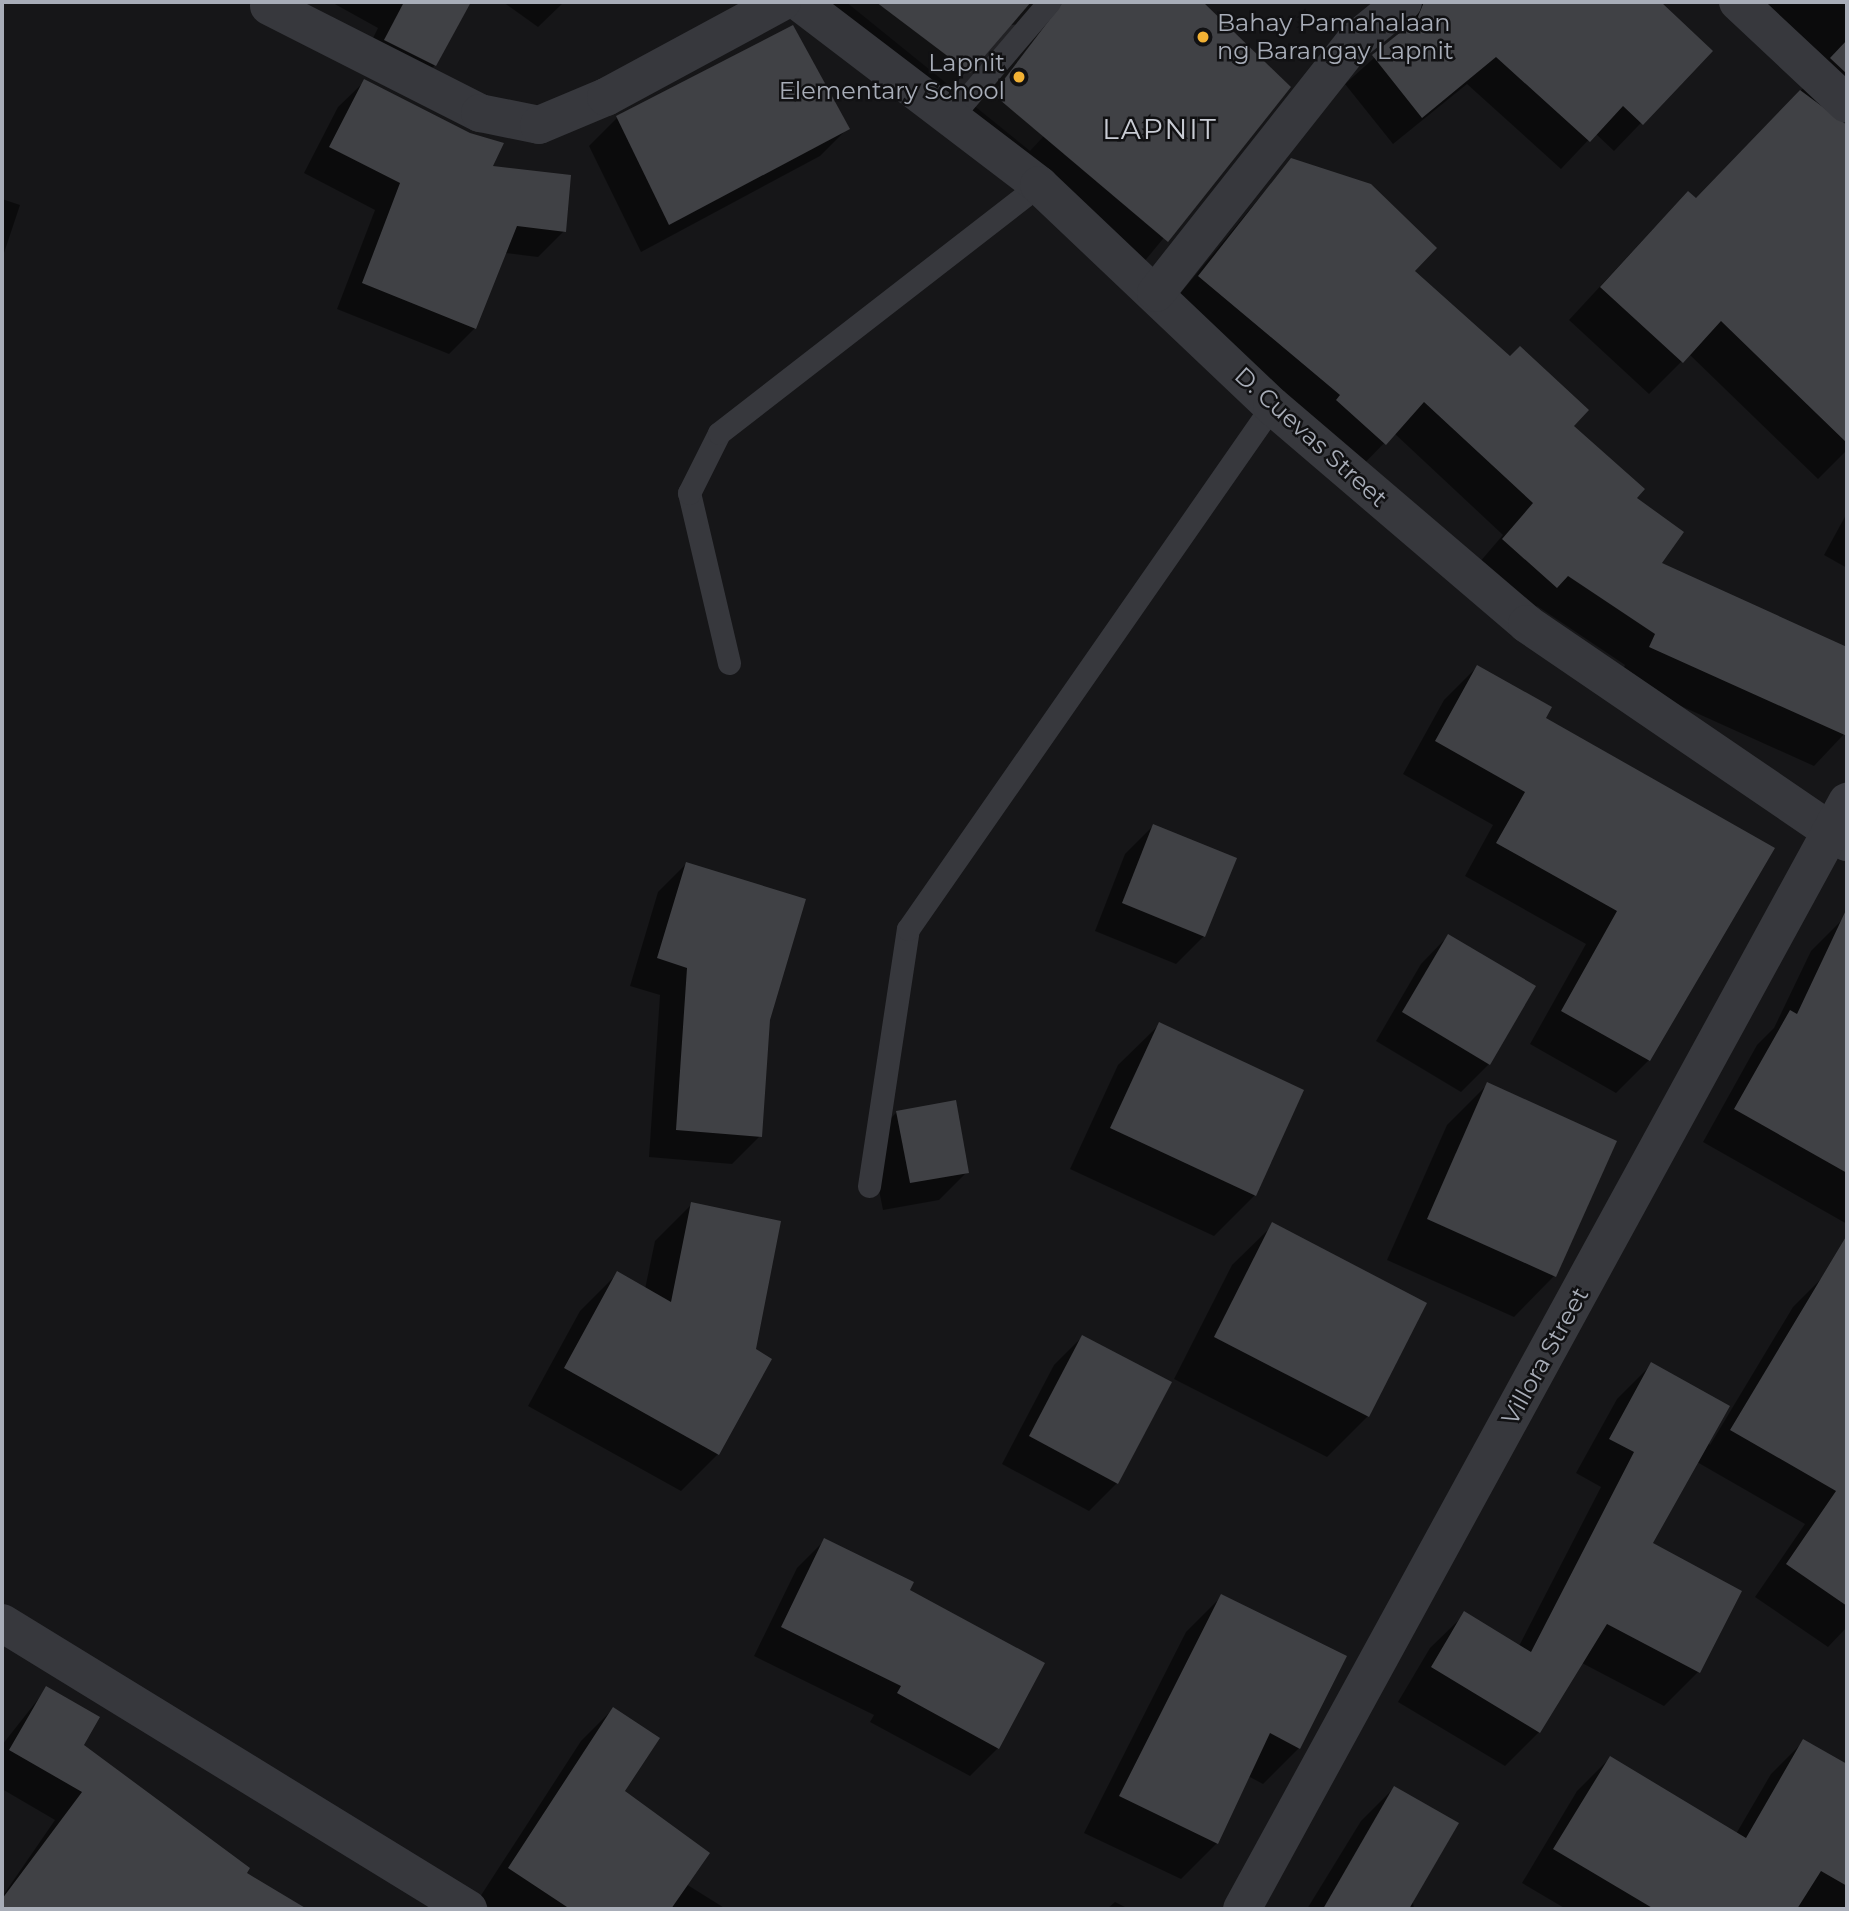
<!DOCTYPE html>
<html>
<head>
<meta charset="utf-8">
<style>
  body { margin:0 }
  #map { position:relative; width:1849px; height:1911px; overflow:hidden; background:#161618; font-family:Montserrat,sans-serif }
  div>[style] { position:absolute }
  .built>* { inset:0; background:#222225 }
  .shadow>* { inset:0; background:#0007 }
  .building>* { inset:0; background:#404145 }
  .service>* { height:23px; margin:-11.5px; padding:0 11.5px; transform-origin:11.5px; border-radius:11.5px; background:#37383d }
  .minor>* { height:38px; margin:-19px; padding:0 19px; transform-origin:19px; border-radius:19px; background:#37383d }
  .dots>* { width:19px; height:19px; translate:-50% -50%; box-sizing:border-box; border:4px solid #111113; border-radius:50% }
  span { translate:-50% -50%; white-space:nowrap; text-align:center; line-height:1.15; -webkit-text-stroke:5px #111113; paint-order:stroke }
  .poi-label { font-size:24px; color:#a8adb8 }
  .left { translate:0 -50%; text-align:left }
  .right { translate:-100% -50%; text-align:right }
  .street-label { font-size:24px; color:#a8adb8 }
  .quarter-label { font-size:28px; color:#c9ccd4; letter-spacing:2px }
  .frame { position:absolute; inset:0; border:4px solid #a8adb8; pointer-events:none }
</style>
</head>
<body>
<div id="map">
  <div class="built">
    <i style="clip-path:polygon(846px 2px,1168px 2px,1030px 151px)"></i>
  </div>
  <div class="shadow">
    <i style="clip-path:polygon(469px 2px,435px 65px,407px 93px,358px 68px,378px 28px,333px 3px)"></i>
    <i style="clip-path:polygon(503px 2px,564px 2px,538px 27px)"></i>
    <i style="clip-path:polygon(797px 2px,1200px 2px,1289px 87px,1133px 275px,960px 125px,1027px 46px,1024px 24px,1008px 25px,935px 106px)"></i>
    <i style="clip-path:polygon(1420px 2px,1434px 2px,1442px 11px,1451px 2px,1657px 2px,1710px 51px,1614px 151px,1595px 133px,1561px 169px,1467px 84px,1393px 144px,1345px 84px,1393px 41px)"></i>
    <i style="clip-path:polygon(1745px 2px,1847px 2px,1847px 450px,1818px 479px,1689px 354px,1649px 394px,1569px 320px,1656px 226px,1695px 200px,1814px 77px)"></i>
    <i style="clip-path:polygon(365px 81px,490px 167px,564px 231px,538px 257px,505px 253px,475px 328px,449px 354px,337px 309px,375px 210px,304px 173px,338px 107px)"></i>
    <i style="clip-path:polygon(617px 118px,848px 128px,820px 156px,641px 252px,589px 146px)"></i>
    <i style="clip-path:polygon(1291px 160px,1572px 426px,1634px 499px,1660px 564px,1847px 649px,1847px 731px,1814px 766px,1619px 678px,1625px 665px,1537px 606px,1525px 618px,1472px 571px,1503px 535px,1394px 433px,1354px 474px,1168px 308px)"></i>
    <i style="clip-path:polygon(2px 199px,20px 205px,2px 259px)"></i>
    <i style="clip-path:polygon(1847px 513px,1847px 568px,1824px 555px)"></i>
    <i style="clip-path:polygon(1477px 667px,1544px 719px,1773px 849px,1649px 1060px,1616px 1093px,1530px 1044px,1586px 944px,1465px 876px,1493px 825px,1403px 774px,1444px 700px)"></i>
    <i style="clip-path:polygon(1153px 826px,1204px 936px,1176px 964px,1095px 931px,1125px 854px)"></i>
    <i style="clip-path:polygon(686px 864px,768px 1020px,760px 1136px,732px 1164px,649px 1157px,660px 995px,630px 986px,658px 892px)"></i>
    <i style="clip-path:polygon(1843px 919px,1847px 921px,1847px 1224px,1703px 1142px,1757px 1045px,1774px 1028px,1811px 951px)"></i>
    <i style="clip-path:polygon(1448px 936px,1489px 1064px,1461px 1092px,1376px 1041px,1421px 964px)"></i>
    <i style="clip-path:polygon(1159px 1025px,1255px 1195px,1214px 1236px,1070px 1169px,1118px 1065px)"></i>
    <i style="clip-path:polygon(1488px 1084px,1554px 1276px,1514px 1317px,1387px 1260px,1447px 1125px)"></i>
    <i style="clip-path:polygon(897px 1112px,967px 1172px,939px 1200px,883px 1210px,869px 1140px)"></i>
    <i style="clip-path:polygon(692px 1204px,718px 1454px,681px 1491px,528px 1406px,580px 1311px,617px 1274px,645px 1289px,655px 1241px)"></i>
    <i style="clip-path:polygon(1273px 1225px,1368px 1416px,1327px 1457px,1174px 1379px,1232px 1265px)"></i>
    <i style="clip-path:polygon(1847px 1268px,1847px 1627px,1828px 1647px,1755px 1597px,1805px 1524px,1697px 1462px,1650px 1544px,1698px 1672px,1664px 1706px,1582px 1663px,1539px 1732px,1505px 1766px,1398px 1702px,1430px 1648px,1465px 1614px,1519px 1646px,1601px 1487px,1576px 1473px,1617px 1399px,1651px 1365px,1710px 1445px,1793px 1307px,1825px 1275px,1835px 1281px)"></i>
    <i style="clip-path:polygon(1082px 1337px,1117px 1483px,1089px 1511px,1002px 1464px,1054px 1365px)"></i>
    <i style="clip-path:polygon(825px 1540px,907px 1591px,998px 1748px,970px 1776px,870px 1722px,874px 1715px,754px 1656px,797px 1568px)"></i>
    <i style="clip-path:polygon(1222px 1596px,1299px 1748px,1263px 1784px,1248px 1776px,1217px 1843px,1181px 1879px,1084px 1833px,1186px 1632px)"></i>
    <i style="clip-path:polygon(47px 1688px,82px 1746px,245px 1873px,304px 1909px,2px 1909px,2px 1897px,55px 1820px,2px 1789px,2px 1745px)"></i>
    <i style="clip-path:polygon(613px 1709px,623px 1791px,686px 1884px,726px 1909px,492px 1909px,478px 1900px,581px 1741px)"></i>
    <i style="clip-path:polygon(1804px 1741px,1847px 1766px,1847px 1909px,1566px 1909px,1522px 1883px,1577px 1791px,1610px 1758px,1736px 1834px,1771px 1774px)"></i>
    <i style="clip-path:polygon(1394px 1788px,1414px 1909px,1307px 1909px,1361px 1821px)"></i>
    <i style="clip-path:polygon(1115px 1902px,1129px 1909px,1107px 1909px)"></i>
  </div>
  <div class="building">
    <i style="clip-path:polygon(404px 2px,471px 2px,436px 66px,384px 40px)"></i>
    <i style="clip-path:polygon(876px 2px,1031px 2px,970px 73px)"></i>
    <i style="clip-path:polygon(1063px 2px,1203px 2px,1291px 87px,1168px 242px,993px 94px)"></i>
    <i style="clip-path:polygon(1424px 2px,1661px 2px,1713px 51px,1643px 125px,1623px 106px,1590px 142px,1496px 57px,1422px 118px,1372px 55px,1417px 19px)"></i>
    <i style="clip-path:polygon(793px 25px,850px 129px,669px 225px,616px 116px)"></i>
    <i style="clip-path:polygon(1847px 40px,1847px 74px,1830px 58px)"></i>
    <i style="clip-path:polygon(364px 79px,470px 133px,504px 143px,493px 166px,571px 175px,566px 232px,517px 226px,476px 329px,362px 283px,400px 183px,329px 147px)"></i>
    <i style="clip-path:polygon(1800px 90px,1847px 125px,1847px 443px,1721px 321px,1683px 363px,1600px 287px,1688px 191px,1696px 198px)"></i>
    <i style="clip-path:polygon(1291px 158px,1371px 184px,1437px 248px,1415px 271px,1510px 356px,1520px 346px,1589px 410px,1574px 426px,1645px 489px,1637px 498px,1684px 532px,1662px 563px,1847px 647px,1847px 736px,1649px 647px,1655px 634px,1568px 576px,1557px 588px,1502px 539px,1533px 503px,1424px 402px,1386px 445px,1336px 400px,1340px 395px,1198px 276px)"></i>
    <i style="clip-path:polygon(1477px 665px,1552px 707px,1546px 718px,1775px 848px,1650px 1061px,1561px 1011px,1617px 911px,1496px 843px,1525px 792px,1435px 741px)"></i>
    <i style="clip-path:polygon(1153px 824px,1237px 858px,1205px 937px,1122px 903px)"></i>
    <i style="clip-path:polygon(686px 862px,806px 899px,770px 1020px,762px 1137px,676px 1130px,687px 968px,657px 958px)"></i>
    <i style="clip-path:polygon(1847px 908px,1847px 1173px,1734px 1109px,1790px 1010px,1797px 1014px)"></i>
    <i style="clip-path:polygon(1448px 934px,1536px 986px,1490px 1065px,1402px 1012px)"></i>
    <i style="clip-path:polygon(1159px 1022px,1304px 1090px,1256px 1196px,1110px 1128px)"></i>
    <i style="clip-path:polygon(1487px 1082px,1617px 1141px,1556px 1277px,1427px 1219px)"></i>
    <i style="clip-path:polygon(956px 1100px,969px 1173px,910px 1183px,896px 1111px)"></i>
    <i style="clip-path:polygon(691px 1202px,781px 1221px,756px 1349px,772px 1359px,719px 1455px,564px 1368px,617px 1271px,671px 1302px)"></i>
    <i style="clip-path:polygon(1272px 1222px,1427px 1303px,1369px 1417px,1214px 1337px)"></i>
    <i style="clip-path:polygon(1847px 1235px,1847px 1606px,1786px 1564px,1836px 1491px,1730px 1430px)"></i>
    <i style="clip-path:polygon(1082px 1335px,1172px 1382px,1118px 1484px,1029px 1436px)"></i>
    <i style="clip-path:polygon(1651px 1362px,1730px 1406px,1653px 1543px,1742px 1591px,1700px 1673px,1607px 1624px,1540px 1733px,1431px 1667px,1464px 1611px,1531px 1652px,1634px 1452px,1609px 1439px)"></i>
    <i style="clip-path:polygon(824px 1538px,914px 1582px,910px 1590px,1045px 1663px,999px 1749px,897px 1693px,901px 1686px,781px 1627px)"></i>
    <i style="clip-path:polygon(1221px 1594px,1347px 1656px,1300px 1749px,1270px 1733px,1218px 1844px,1119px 1796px)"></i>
    <i style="clip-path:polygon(46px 1686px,100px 1717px,84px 1745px,250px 1868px,247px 1873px,307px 1909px,2px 1909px,2px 1899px,82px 1792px,9px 1750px)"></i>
    <i style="clip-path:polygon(613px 1707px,660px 1738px,625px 1791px,710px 1853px,671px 1909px,570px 1909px,508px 1868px)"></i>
    <i style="clip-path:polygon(1803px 1739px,1847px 1764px,1847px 1886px,1821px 1871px,1797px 1909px,1654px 1909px,1553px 1849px,1610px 1756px,1746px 1838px)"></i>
    <i style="clip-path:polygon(1394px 1786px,1459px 1823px,1409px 1909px,1323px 1909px)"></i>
  </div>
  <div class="service">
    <i style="left:950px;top:118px;width:153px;rotate:-49.5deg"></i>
    <i style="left:729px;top:663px;width:175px;rotate:-103.2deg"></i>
    <i style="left:689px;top:493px;width:67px;rotate:-63.4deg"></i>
    <i style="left:719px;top:433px;width:405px;rotate:-37.8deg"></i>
    <i style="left:869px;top:1186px;width:260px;rotate:-81.4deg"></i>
    <i style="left:908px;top:929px;width:637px;rotate:-55.16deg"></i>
  </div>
  <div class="minor">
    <i style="left:799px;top:2px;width:302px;rotate:37.3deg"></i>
    <i style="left:1039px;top:185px;width:321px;rotate:43.5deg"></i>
    <i style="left:1272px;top:406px;width:335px;rotate:40.5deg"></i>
    <i style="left:1527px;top:624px;width:387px;rotate:34.3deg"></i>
    <i style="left:1738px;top:2px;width:149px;rotate:43.1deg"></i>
    <i style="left:269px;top:6px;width:237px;rotate:26.9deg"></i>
    <i style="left:480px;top:113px;width:60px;rotate:11.5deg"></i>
    <i style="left:539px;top:125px;width:73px;rotate:-22.7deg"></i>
    <i style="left:606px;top:97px;width:200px;rotate:-28.4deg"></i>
    <i style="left:1156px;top:293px;width:321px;rotate:-51.7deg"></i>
    <i style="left:1355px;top:41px;width:62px;rotate:-39.1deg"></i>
    <i style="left:2px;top:1623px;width:547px;rotate:31.54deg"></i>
    <i style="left:1242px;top:1909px;width:1262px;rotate:-61.34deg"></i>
  </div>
  <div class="dots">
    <i style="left:1203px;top:37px;background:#f2b134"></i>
    <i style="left:1019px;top:77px;background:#f2b134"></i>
  </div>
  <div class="poi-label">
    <span class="left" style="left:1217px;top:37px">Bahay Pamahalaan<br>ng Barangay Lapnit</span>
    <span class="right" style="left:1005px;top:77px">Lapnit<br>Elementary School</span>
  </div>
  <div class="street-label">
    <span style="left:1311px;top:437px;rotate:42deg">D. Cuevas Street</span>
    <span style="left:1545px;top:1356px;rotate:-61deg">Villora Street</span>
  </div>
  <div class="quarter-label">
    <span style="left:1160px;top:129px">LAPNIT</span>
  </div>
  <div class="frame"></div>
</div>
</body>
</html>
